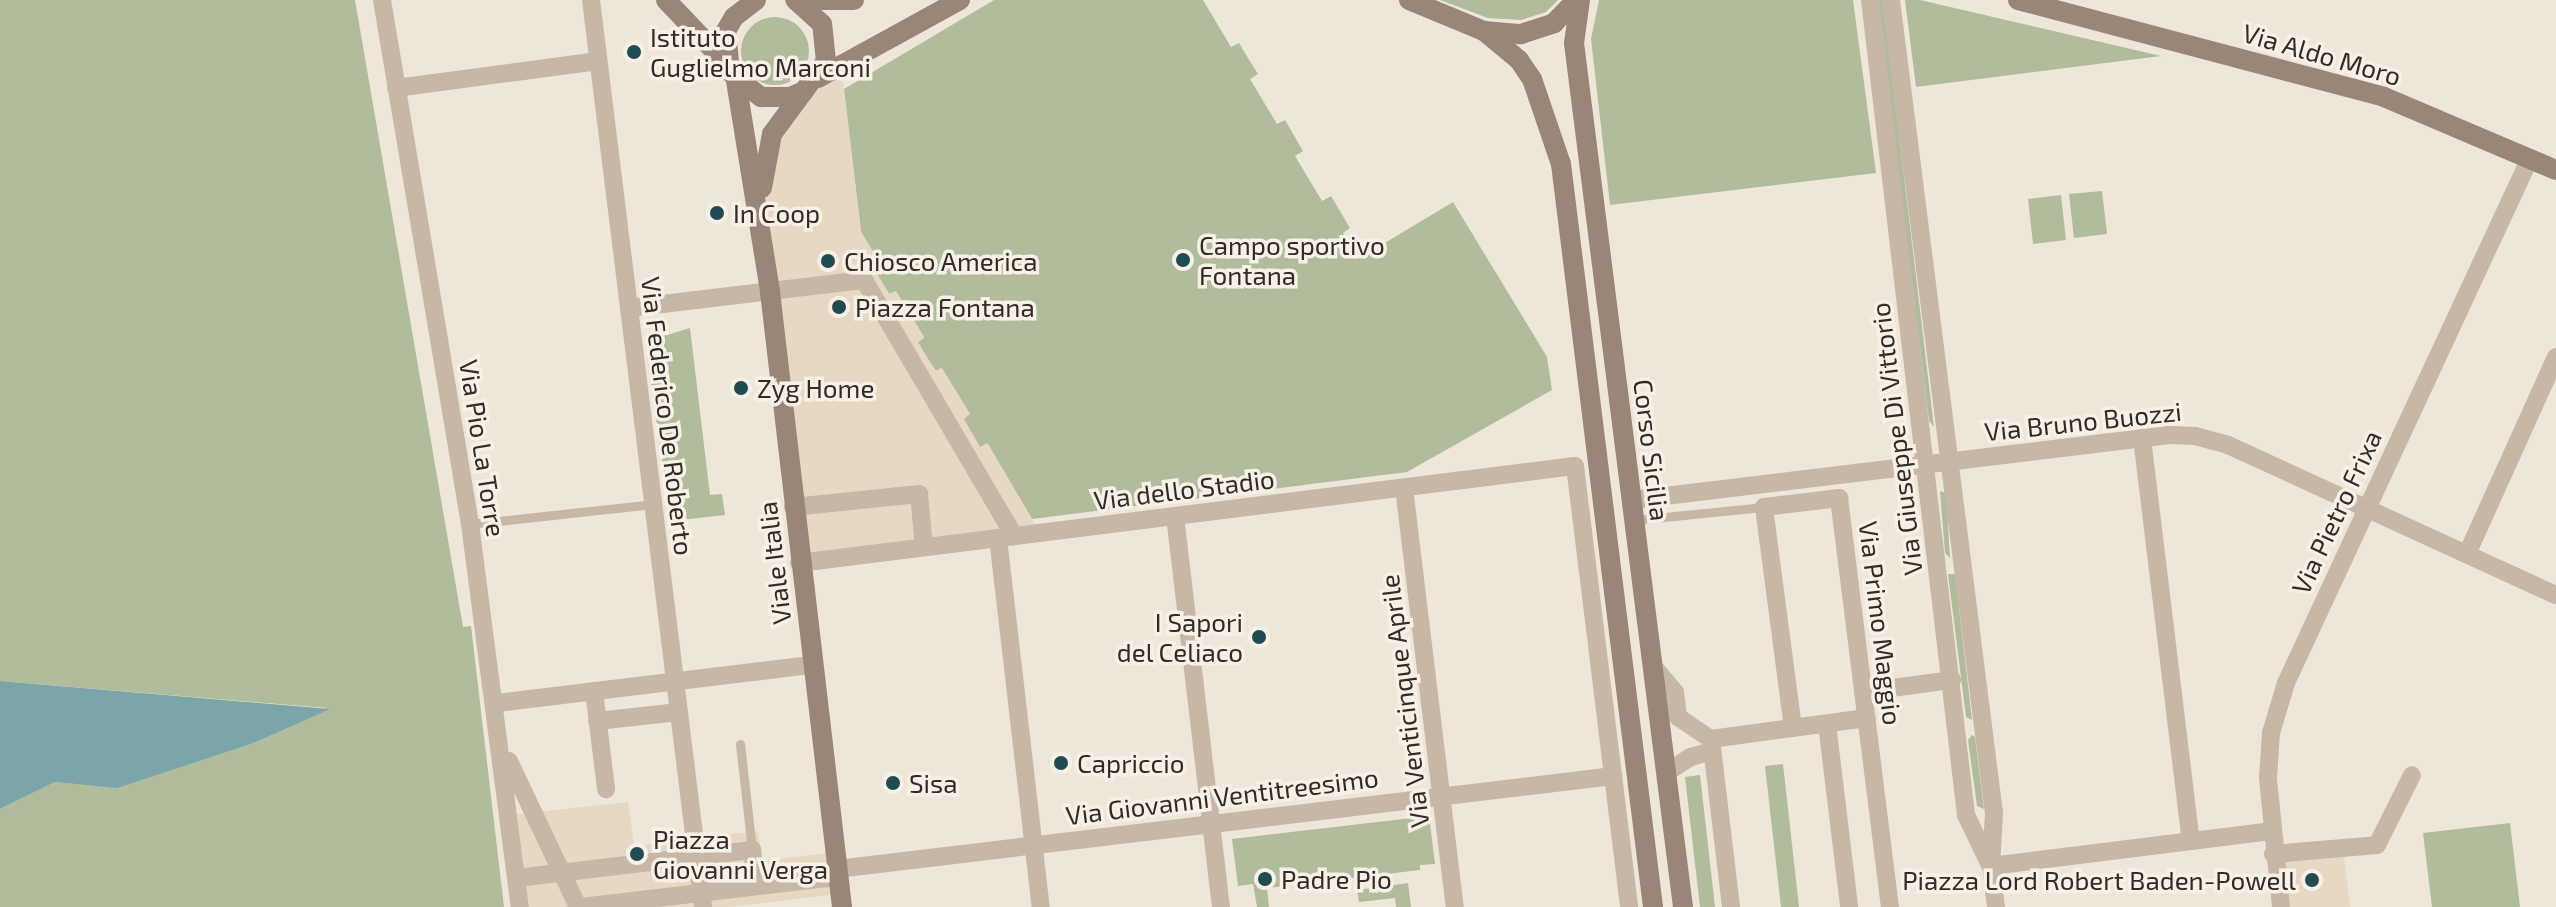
<!DOCTYPE html>
<html>
<head>
<meta charset="utf-8">
<style>
  body { margin:0 }
  #map { position:relative; width:2556px; height:907px; overflow:hidden; background:#efe6da; font-family:"Exo 2",sans-serif }
  div>[style] { position:absolute }
  .green>* { inset:0; background:#b0bc9c }
  .round { border-radius:50% }
  .plaza>* { inset:0; background:#e6d8c2 }
  .water>* { inset:0; background:#7ca5a9 }
  .service>* { height:9px; margin:-4.5px; padding:0 4.5px; transform-origin:4.5px; border-radius:4.5px; background:#c6b7a7 }
  .minor>* { height:18px; margin:-9px; padding:0 9px; transform-origin:9px; border-radius:9px; background:#c6b7a7 }
  .secondary>* { height:20px; margin:-10px; padding:0 10px; transform-origin:10px; border-radius:10px; background:#998679 }
  .dots>* { width:22px; height:22px; translate:-50% -50%; box-sizing:border-box; border:4px solid #f7f0e6; border-radius:50% }
  span { translate:-50% -50%; white-space:nowrap; text-align:center; line-height:1.15; -webkit-text-stroke:7px #f7f0e6; paint-order:stroke }
  .poi-label { font-size:26px; color:#332b27 }
  .left { translate:0 -50%; text-align:left }
  .right { translate:-100% -50%; text-align:right }
  .street-label { font-size:26px; color:#332b27 }
</style>
</head>
<body>
<div id="map">
  <div class="green">
    <i style="clip-path:polygon(0 0,355px 0,463px 627px,471px 626px,504px 907px,0 907px,0 809px,55px 782px,117px 787px,251px 744px,327px 708px,0 681px)"></i>
    <i style="clip-path:polygon(994px 0,1203px 0,1231px 47px,1239px 43px,1248px 58px,1258px 74px,1250px 79px,1277px 124px,1285px 120px,1303px 151px,1295px 156px,1322px 201px,1331px 196px,1350px 228px,1343px 233px,1358px 259px,1453px 202px,1547px 357px,1552px 390px,1407px 472px,1032px 519px,988px 444px,980px 448px,963px 418px,970px 414px,941px 368px,936px 371px,926px 356px,918px 342px,924px 337px,896px 291px,890px 295px,871px 265px,878px 260px,861px 232px,844px 89px)"></i>
    <i style="clip-path:polygon(1440px 0,1558px 0,1546px 12px,1521px 20px,1488px 18px)"></i>
    <i style="clip-path:polygon(1599px 0,1853px 0,1876px 173px,1610px 205px,1591px 39px)"></i>
    <i style="clip-path:polygon(1877px 0,1883px 0,1934px 427px,1929px 421px)"></i>
    <i style="clip-path:polygon(1905px 0,1920px 0,2161px 56px,1916px 87px)"></i>
    <i class="round" style="left:741px;top:17px;width:68px;height:68px"></i>
    <i style="clip-path:polygon(2102px 191px,2107px 234px,2074px 238px,2069px 194px)"></i>
    <i style="clip-path:polygon(2061px 195px,2066px 240px,2033px 244px,2028px 199px)"></i>
    <i style="clip-path:polygon(690px 328px,710px 495px,722px 494px,725px 515px,671px 521px,647px 358px,657px 338px)"></i>
    <i style="clip-path:polygon(1940px 491px,1946px 493px,1950px 558px,1945px 553px)"></i>
    <i style="clip-path:polygon(1948px 574px,1955px 574px,1972px 720px,1966px 717px)"></i>
    <i style="clip-path:polygon(1972px 735px,1975px 737px,1984px 809px,1977px 806px,1968px 740px)"></i>
    <i style="clip-path:polygon(1783px 764px,1799px 907px,1781px 907px,1765px 766px)"></i>
    <i style="clip-path:polygon(1700px 775px,1715px 907px,1700px 907px,1685px 777px)"></i>
    <i style="clip-path:polygon(1429px 816px,1435px 864px,1420px 865px,1420px 870px,1267px 888px,1269px 907px,1257px 907px,1253px 884px,1238px 886px,1232px 839px)"></i>
    <i style="clip-path:polygon(2510px 823px,2520px 907px,2432px 907px,2423px 833px)"></i>
    <i style="clip-path:polygon(1408px 883px,1411px 907px,1396px 907px,1395px 898px,1359px 902px,1357px 890px)"></i>
  </div>
  <div class="plaza">
    <i style="clip-path:polygon(841px 66px,861px 232px,878px 261px,872px 265px,889px 294px,896px 291px,924px 338px,918px 342px,926px 356px,935px 371px,942px 368px,970px 414px,964px 419px,980px 447px,987px 443px,1040px 533px,799px 563px,760px 212px,788px 110px)"></i>
    <i style="clip-path:polygon(628px 802px,634px 846px,758px 831px,762px 861px,835px 852px,840px 894px,727px 907px,520px 907px,510px 815px)"></i>
    <i style="clip-path:polygon(2343px 848px,2350px 907px,2281px 907px,2273px 854px)"></i>
  </div>
  <div class="water">
    <i style="clip-path:polygon(0 681px,330px 709px,251px 744px,117px 788px,55px 782px,0 809px)"></i>
  </div>
  <div class="service">
    <i style="left:1635px;top:520px;width:130px;rotate:-5.8deg"></i>
    <i style="left:470px;top:524px;width:184px;rotate:-6.2deg"></i>
    <i style="left:740px;top:744px;width:107px;rotate:83.5deg"></i>
  </div>
  <div class="minor">
    <i style="left:382px;top:0;width:531px;rotate:80.47deg"></i>
    <i style="left:470px;top:524px;width:386px;rotate:82.6deg"></i>
    <i style="left:591px;top:0;width:914px;rotate:82.96deg"></i>
    <i style="left:1870px;top:0;width:821px;rotate:83.28deg"></i>
    <i style="left:1966px;top:815px;width:53px;rotate:64.4deg"></i>
    <i style="left:1891px;top:0;width:819px;rotate:82.78deg"></i>
    <i style="left:1994px;top:813px;width:53px;rotate:93.2deg"></i>
    <i style="left:1991px;top:866px;width:41px;rotate:83deg"></i>
    <i style="left:396px;top:88px;width:204px;rotate:-7.6deg"></i>
    <i style="left:629px;top:308px;width:237px;rotate:-6.8deg"></i>
    <i style="left:864px;top:280px;width:297px;rotate:59.6deg"></i>
    <i style="left:2142px;top:438px;width:406px;rotate:83.1deg"></i>
    <i style="left:1404px;top:488px;width:422px;rotate:83.1deg"></i>
    <i style="left:1632px;top:500px;width:541px;rotate:-6.9deg"></i>
    <i style="left:2169px;top:435px;width:26px;rotate:2deg"></i>
    <i style="left:2195px;top:436px;width:34px;rotate:15deg"></i>
    <i style="left:2228px;top:445px;width:361px;rotate:24.6deg"></i>
    <i style="left:793px;top:507px;width:127px;rotate:-5.9deg"></i>
    <i style="left:919px;top:494px;width:53px;rotate:84.6deg"></i>
    <i style="left:1175px;top:516px;width:394px;rotate:83.3deg"></i>
    <i style="left:998px;top:538px;width:371px;rotate:83.4deg"></i>
    <i style="left:2467px;top:554px;width:216px;rotate:-65.7deg"></i>
    <i style="left:799px;top:563px;width:782px;rotate:-7.13deg"></i>
    <i style="left:1575px;top:466px;width:444px;rotate:83deg"></i>
    <i style="left:1653px;top:666px;width:34px;rotate:50deg"></i>
    <i style="left:1675px;top:692px;width:25px;rotate:83deg"></i>
    <i style="left:1678px;top:717px;width:40px;rotate:34deg"></i>
    <i style="left:1711px;top:739px;width:169px;rotate:83.2deg"></i>
    <i style="left:594px;top:691px;width:99px;rotate:83deg"></i>
    <i style="left:1863px;top:692px;width:90px;rotate:-7.7deg"></i>
    <i style="left:497px;top:703px;width:317px;rotate:-6.9deg"></i>
    <i style="left:597px;top:721px;width:82px;rotate:-6.3deg"></i>
    <i style="left:1827px;top:724px;width:184px;rotate:83.1deg"></i>
    <i style="left:1793px;top:728px;width:223px;rotate:-97.5deg"></i>
    <i style="left:1764px;top:507px;width:76px;rotate:-6.8deg"></i>
    <i style="left:1839px;top:498px;width:412px;rotate:82.9deg"></i>
    <i style="left:1711px;top:739px;width:157px;rotate:-7.7deg"></i>
    <i style="left:509px;top:761px;width:161px;rotate:64.7deg"></i>
    <i style="left:1666px;top:773px;width:30px;rotate:-33deg"></i>
    <i style="left:1691px;top:757px;width:22px;rotate:-16deg"></i>
    <i style="left:2273px;top:854px;width:104px;rotate:-4.9deg"></i>
    <i style="left:2377px;top:845px;width:78px;rotate:-63.4deg"></i>
    <i style="left:1991px;top:866px;width:282px;rotate:-7.1deg"></i>
    <i style="left:837px;top:869px;width:782px;rotate:-6.83deg"></i>
    <i style="left:517px;top:878px;width:237px;rotate:-6.8deg"></i>
    <i style="left:752px;top:850px;width:36px;rotate:84deg"></i>
    <i style="left:581px;top:907px;width:259px;rotate:-6.7deg"></i>
    <i style="left:2281px;top:907px;width:130px;rotate:-95.8deg"></i>
    <i style="left:2268px;top:778px;width:45px;rotate:-86.2deg"></i>
    <i style="left:2271px;top:733px;width:52px;rotate:-73.3deg"></i>
    <i style="left:2286px;top:683px;width:579px;rotate:-65.07deg"></i>
  </div>
  <div class="secondary">
    <i style="left:666px;top:0;width:87px;rotate:46.4deg"></i>
    <i style="left:756px;top:0;width:28px;rotate:142deg"></i>
    <i style="left:734px;top:17px;width:16px;rotate:120deg"></i>
    <i style="left:726px;top:31px;width:41px;rotate:84.4deg"></i>
    <i style="left:730px;top:72px;width:40px;rotate:39deg"></i>
    <i style="left:761px;top:97px;width:29px"></i>
    <i style="left:790px;top:97px;width:15px;rotate:-23deg"></i>
    <i style="left:821px;top:0;width:33px"></i>
    <i style="left:1409px;top:0;width:81px;rotate:22.5deg"></i>
    <i style="left:1484px;top:31px;width:37px;rotate:5deg"></i>
    <i style="left:1521px;top:34px;width:35px;rotate:-18deg"></i>
    <i style="left:1554px;top:23px;width:32px;rotate:-46deg"></i>
    <i style="left:1580px;top:0;width:43px;rotate:97.9deg"></i>
    <i style="left:1574px;top:43px;width:871px;rotate:82.81deg"></i>
    <i style="left:2018px;top:0;width:379px;rotate:14.8deg"></i>
    <i style="left:2384px;top:97px;width:187px;rotate:23deg"></i>
    <i style="left:1484px;top:31px;width:45px;rotate:39.6deg"></i>
    <i style="left:1519px;top:60px;width:23px;rotate:56deg"></i>
    <i style="left:1532px;top:79px;width:90px;rotate:71.2deg"></i>
    <i style="left:1561px;top:164px;width:749px;rotate:82.94deg"></i>
    <i style="left:818px;top:78px;width:162px;rotate:-28.8deg"></i>
    <i style="left:736px;top:81px;width:214px;rotate:80.8deg"></i>
    <i style="left:770px;top:292px;width:619px;rotate:83.32deg"></i>
    <i style="left:762px;top:188px;width:55px;rotate:-79.5deg"></i>
    <i style="left:772px;top:134px;width:91px;rotate:-53.5deg"></i>
    <i style="left:826px;top:61px;width:37px;rotate:-96deg"></i>
    <i style="left:822px;top:24px;width:36px;rotate:-138deg"></i>
  </div>
  <div class="dots">
    <i style="left:634px;top:52px;background:#204b51"></i>
    <i style="left:717px;top:213px;background:#204b51"></i>
    <i style="left:1183px;top:260px;background:#204b51"></i>
    <i style="left:828px;top:261px;background:#204b51"></i>
    <i style="left:839px;top:307px;background:#204b51"></i>
    <i style="left:741px;top:388px;background:#204b51"></i>
    <i style="left:1259px;top:637px;background:#204b51"></i>
    <i style="left:1061px;top:763px;background:#204b51"></i>
    <i style="left:893px;top:783px;background:#204b51"></i>
    <i style="left:637px;top:854px;background:#204b51"></i>
    <i style="left:1265px;top:879px;background:#204b51"></i>
    <i style="left:2312px;top:880px;background:#204b51"></i>
  </div>
  <div class="poi-label">
    <span class="left" style="left:650px;top:52px">Istituto<br>Guglielmo Marconi</span>
    <span class="left" style="left:733px;top:213px">In Coop</span>
    <span class="left" style="left:1199px;top:260px">Campo sportivo<br>Fontana</span>
    <span class="left" style="left:844px;top:261px">Chiosco America</span>
    <span class="left" style="left:855px;top:307px">Piazza Fontana</span>
    <span class="left" style="left:757px;top:388px">Zyg Home</span>
    <span class="right" style="left:1243px;top:637px">I Sapori<br>del Celiaco</span>
    <span class="left" style="left:1077px;top:763px">Capriccio</span>
    <span class="left" style="left:909px;top:783px">Sisa</span>
    <span class="left" style="left:653px;top:854px">Piazza<br>Giovanni Verga</span>
    <span class="left" style="left:1281px;top:879px">Padre Pio</span>
    <span class="right" style="left:2296px;top:880px">Piazza Lord Robert Baden-Powell</span>
  </div>
  <div class="street-label">
    <span style="left:2322px;top:54px;rotate:16deg">Via Aldo Moro</span>
    <span style="left:668px;top:416px;rotate:83deg">Via Federico De Roberto</span>
    <span style="left:2083px;top:421px;rotate:-6deg">Via Bruno Buozzi</span>
    <span style="left:1896px;top:439px;rotate:-97deg">Via Giuseppe Di Vittorio</span>
    <span style="left:483px;top:448px;rotate:81deg">Via Pio La Torre</span>
    <span style="left:1652px;top:450px;rotate:83deg">Corso Sicilia</span>
    <span style="left:1184px;top:489px;rotate:-7deg">Via dello Stadio</span>
    <span style="left:2336px;top:512px;rotate:-65deg">Via Pietro Frixa</span>
    <span style="left:774px;top:563px;rotate:-97deg">Viale Italia</span>
    <span style="left:1881px;top:623px;rotate:83deg">Via Primo Maggio</span>
    <span style="left:1404px;top:701px;rotate:-97deg">Via Venticinque Aprile</span>
    <span style="left:1222px;top:796px;rotate:-7deg">Via Giovanni Ventitreesimo</span>
  </div>
</div>
</body>
</html>
